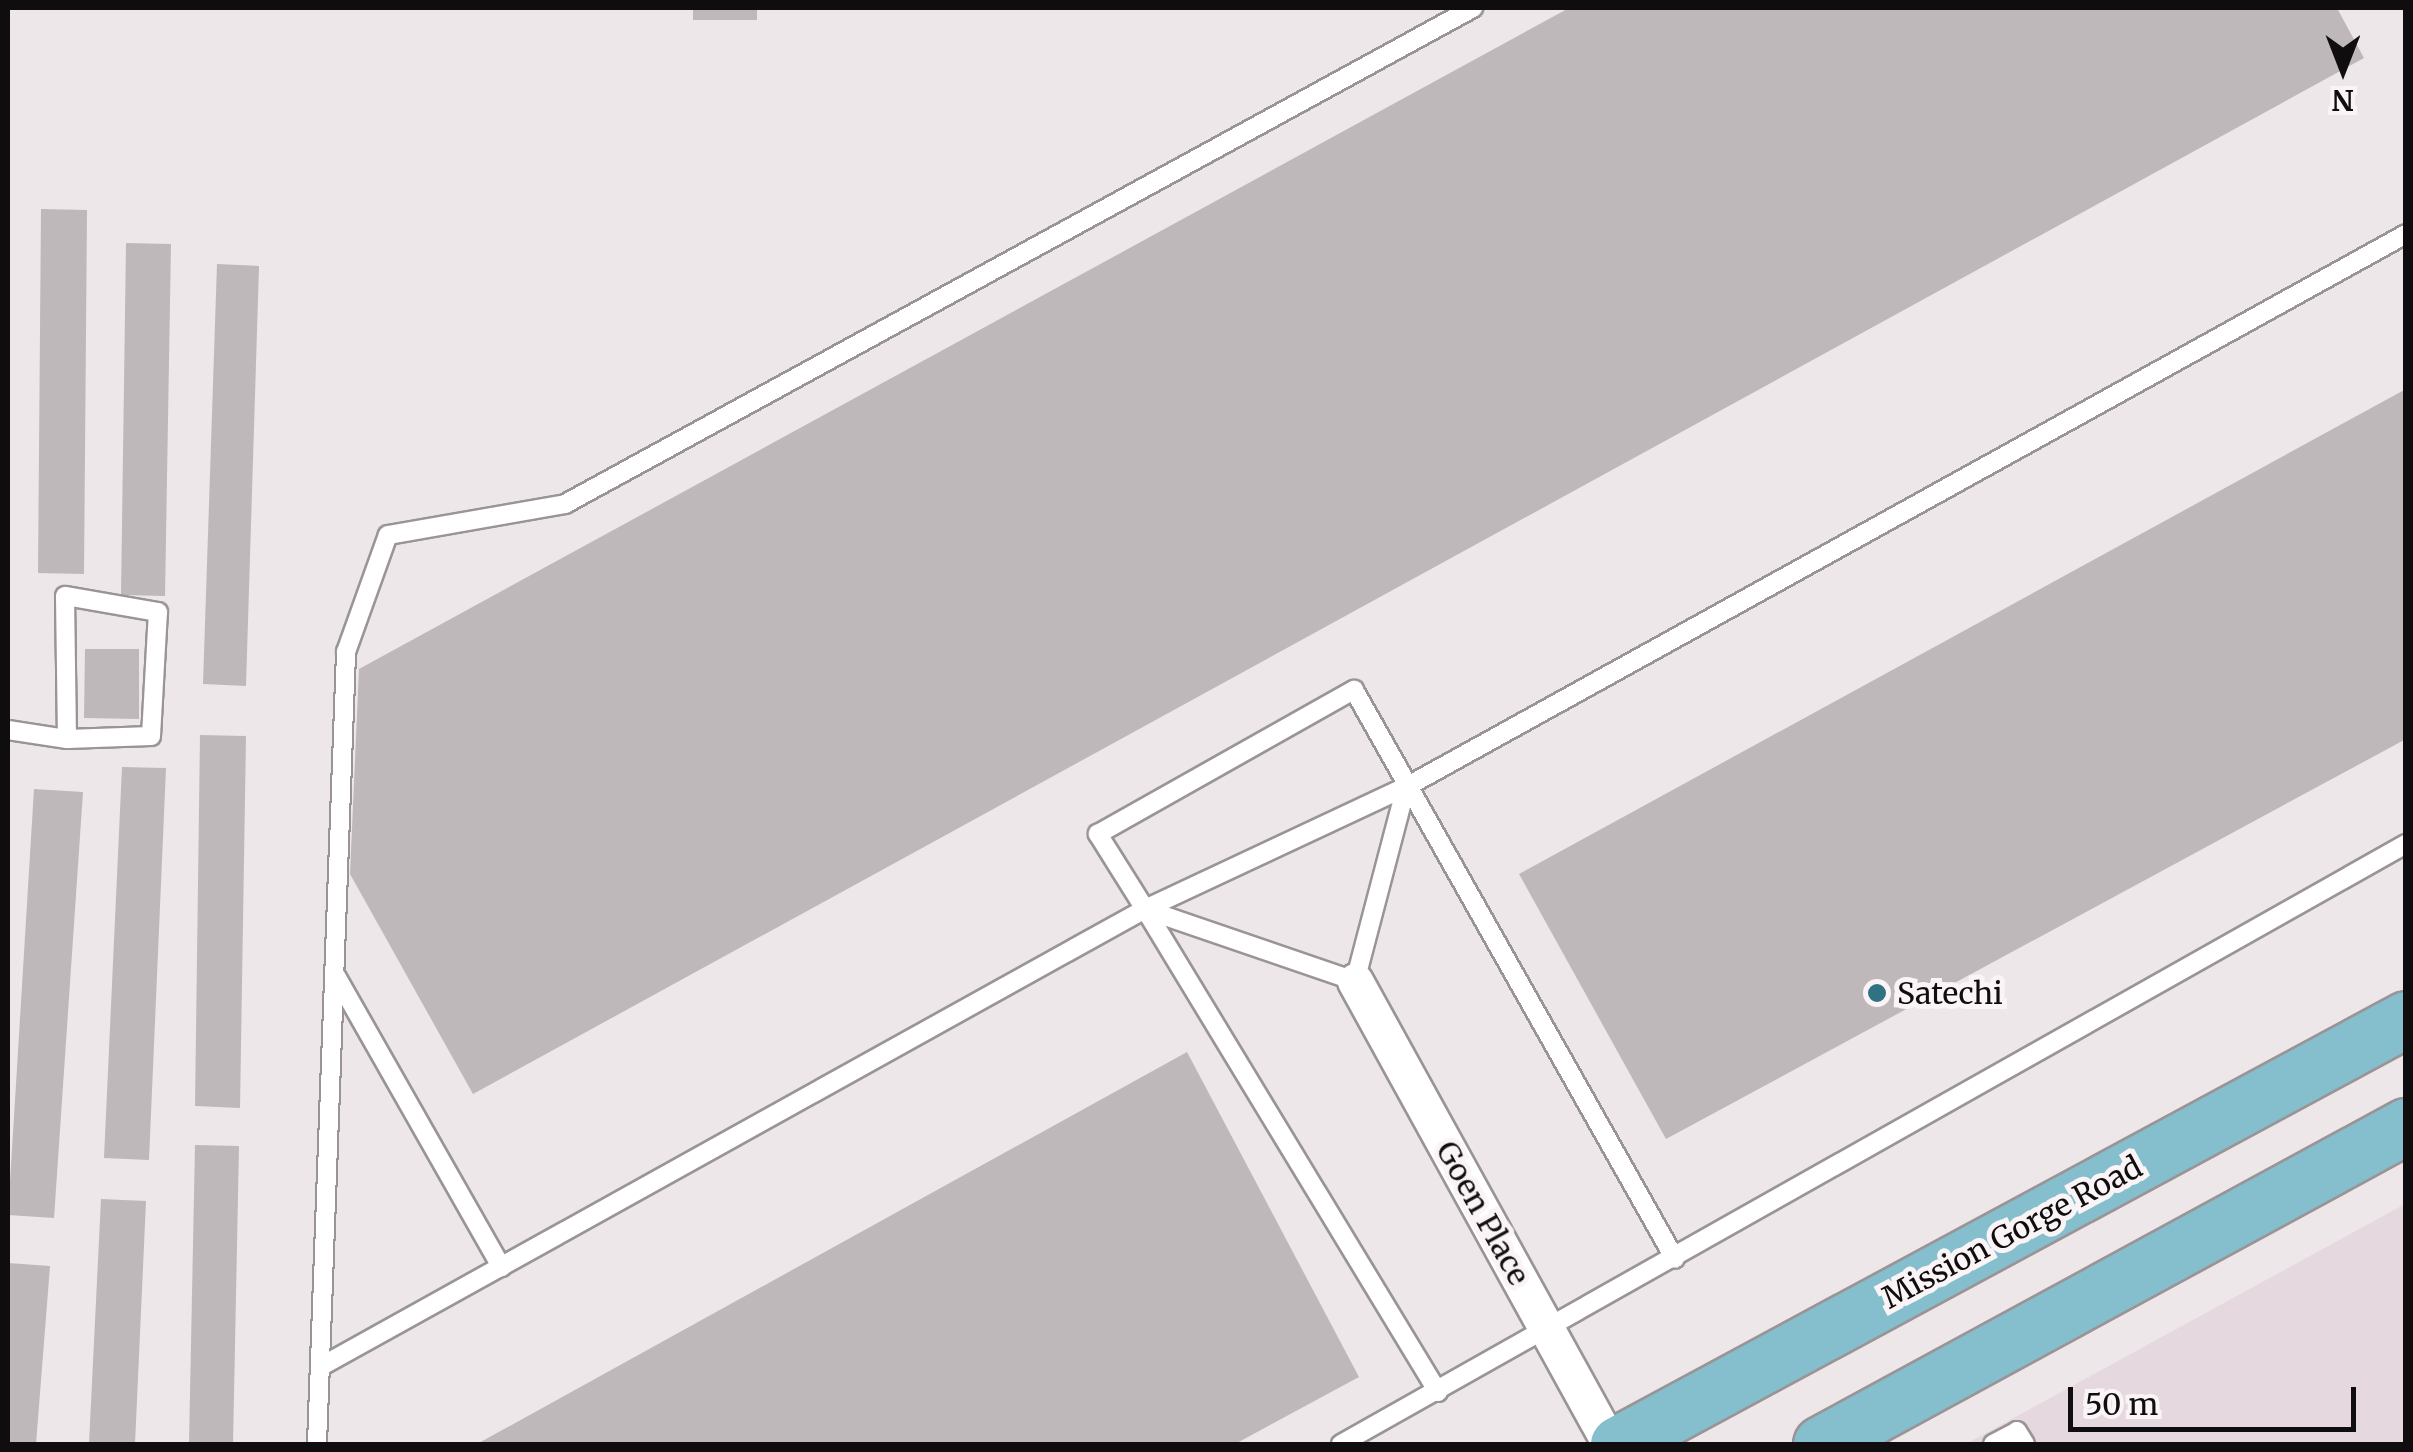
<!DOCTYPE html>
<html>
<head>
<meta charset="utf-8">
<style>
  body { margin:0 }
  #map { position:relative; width:2413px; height:1452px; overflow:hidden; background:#ede7ea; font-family:Merriweather,serif }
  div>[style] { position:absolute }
  .built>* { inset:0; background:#e6d8df }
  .building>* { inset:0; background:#beb8bb }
  .roads { filter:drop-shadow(2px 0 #9a9497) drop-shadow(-2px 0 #9a9497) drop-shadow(0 2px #9a9497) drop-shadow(0 -2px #9a9497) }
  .service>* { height:18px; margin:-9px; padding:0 9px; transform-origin:9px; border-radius:9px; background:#fff }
  .minor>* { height:35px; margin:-17.5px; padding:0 17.5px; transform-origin:17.5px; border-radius:17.5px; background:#fff }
  .primary>* { height:55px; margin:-27.5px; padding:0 27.5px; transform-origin:27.5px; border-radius:27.5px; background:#85bfcd }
  .dots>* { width:28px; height:28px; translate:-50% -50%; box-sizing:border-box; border:5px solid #fbf4f7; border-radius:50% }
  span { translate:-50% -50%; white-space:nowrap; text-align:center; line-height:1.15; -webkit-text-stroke:10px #fbf4f7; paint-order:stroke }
  .poi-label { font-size:30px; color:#0f0d0e }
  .left { translate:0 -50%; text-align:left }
  .street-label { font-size:30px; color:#0f0d0e }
  .frame { position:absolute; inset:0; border:10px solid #0f0d0e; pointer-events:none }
  .north { position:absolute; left:2293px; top:20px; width:100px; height:100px; -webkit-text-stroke:8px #fbf4f7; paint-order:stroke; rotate:180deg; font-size:28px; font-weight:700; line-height:40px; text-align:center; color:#0f0d0e }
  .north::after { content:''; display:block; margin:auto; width:35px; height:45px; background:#0f0d0e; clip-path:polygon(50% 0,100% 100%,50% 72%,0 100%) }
  .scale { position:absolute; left:2068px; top:1387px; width:288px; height:45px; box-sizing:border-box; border:5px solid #0f0d0e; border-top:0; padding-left:12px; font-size:30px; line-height:35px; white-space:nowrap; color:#0f0d0e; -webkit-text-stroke:8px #fbf4f7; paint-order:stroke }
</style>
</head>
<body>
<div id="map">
  <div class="built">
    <i style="clip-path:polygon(2405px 1204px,2405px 1444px,1966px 1444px)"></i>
  </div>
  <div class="building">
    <i style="clip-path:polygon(693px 8px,757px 8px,757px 20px,693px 20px)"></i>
    <i style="clip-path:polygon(1569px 8px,2337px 8px,2364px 58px,473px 1094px,350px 874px,359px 669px)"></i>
    <i style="clip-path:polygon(41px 209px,87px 210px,84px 574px,38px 573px)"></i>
    <i style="clip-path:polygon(126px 243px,171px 244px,165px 596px,121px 595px)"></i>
    <i style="clip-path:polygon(217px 264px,259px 266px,246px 686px,203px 684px)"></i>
    <i style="clip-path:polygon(2406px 389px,2406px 739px,1666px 1139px,1519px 874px)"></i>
    <i style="clip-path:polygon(85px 649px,139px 649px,139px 719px,84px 718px)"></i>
    <i style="clip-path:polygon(200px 735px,246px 736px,240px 1108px,195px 1106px)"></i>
    <i style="clip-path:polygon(122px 767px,166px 768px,149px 1160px,104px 1158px)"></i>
    <i style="clip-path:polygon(34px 789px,83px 792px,54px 1218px,8px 1215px)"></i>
    <i style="clip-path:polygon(1187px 1052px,1359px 1377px,1235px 1444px,477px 1444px)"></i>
    <i style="clip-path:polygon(195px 1145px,239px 1146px,233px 1444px,189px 1444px)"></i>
    <i style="clip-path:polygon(101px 1199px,146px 1201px,135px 1444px,89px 1444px)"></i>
    <i style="clip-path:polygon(8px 1263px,50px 1266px,36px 1444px,8px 1444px)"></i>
  </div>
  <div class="roads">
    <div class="service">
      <i style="left:8px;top:730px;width:60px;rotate:8.7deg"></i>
      <i style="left:67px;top:739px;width:84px;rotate:-2deg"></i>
      <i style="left:151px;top:736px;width:124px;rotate:-86.8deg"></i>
      <i style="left:158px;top:612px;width:94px;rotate:-170.2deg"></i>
      <i style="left:65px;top:596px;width:143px;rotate:89.2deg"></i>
      <i style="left:1406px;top:787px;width:201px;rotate:104.7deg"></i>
      <i style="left:1355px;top:981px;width:222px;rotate:-161.1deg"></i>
      <i style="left:1145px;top:909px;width:89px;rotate:-122.1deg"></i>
      <i style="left:1098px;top:834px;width:294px;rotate:-29.4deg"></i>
      <i style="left:1354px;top:690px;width:653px;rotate:60.57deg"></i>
      <i style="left:1145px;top:909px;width:288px;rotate:-25.1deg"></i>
      <i style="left:1406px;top:787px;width:1143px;rotate:-28.94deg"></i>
      <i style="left:336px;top:976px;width:335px;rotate:60.4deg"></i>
      <i style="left:320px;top:1367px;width:944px;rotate:-29.04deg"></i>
      <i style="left:1145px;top:909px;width:565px;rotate:58.76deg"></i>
      <i style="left:317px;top:1444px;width:793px;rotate:-87.9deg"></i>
      <i style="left:346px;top:652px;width:124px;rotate:-70.3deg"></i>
      <i style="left:388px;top:535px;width:180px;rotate:-9.9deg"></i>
      <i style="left:565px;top:504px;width:1035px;rotate:-28.65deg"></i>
      <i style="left:1341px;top:1444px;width:1222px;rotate:-29.4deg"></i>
      <i style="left:1993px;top:1444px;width:27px;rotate:-28deg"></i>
      <i style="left:2017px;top:1431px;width:15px;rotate:58deg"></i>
    </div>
    <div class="minor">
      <i style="left:1355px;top:981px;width:529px;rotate:61.16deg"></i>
    </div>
    <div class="primary">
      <i style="left:1618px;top:1444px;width:895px;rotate:-28.34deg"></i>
      <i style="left:1821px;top:1444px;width:666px;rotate:-28.53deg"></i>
    </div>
  </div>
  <div class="dots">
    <i style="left:1877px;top:993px;background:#2f7283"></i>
  </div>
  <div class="poi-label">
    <span class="left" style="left:1897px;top:993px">Satechi</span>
  </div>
  <div class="street-label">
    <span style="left:1483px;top:1213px;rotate:61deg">Goen Place</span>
    <span style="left:2012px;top:1232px;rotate:-28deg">Mission Gorge Road</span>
  </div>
  <div class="frame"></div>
  <div class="north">N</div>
  <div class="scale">50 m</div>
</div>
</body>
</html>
